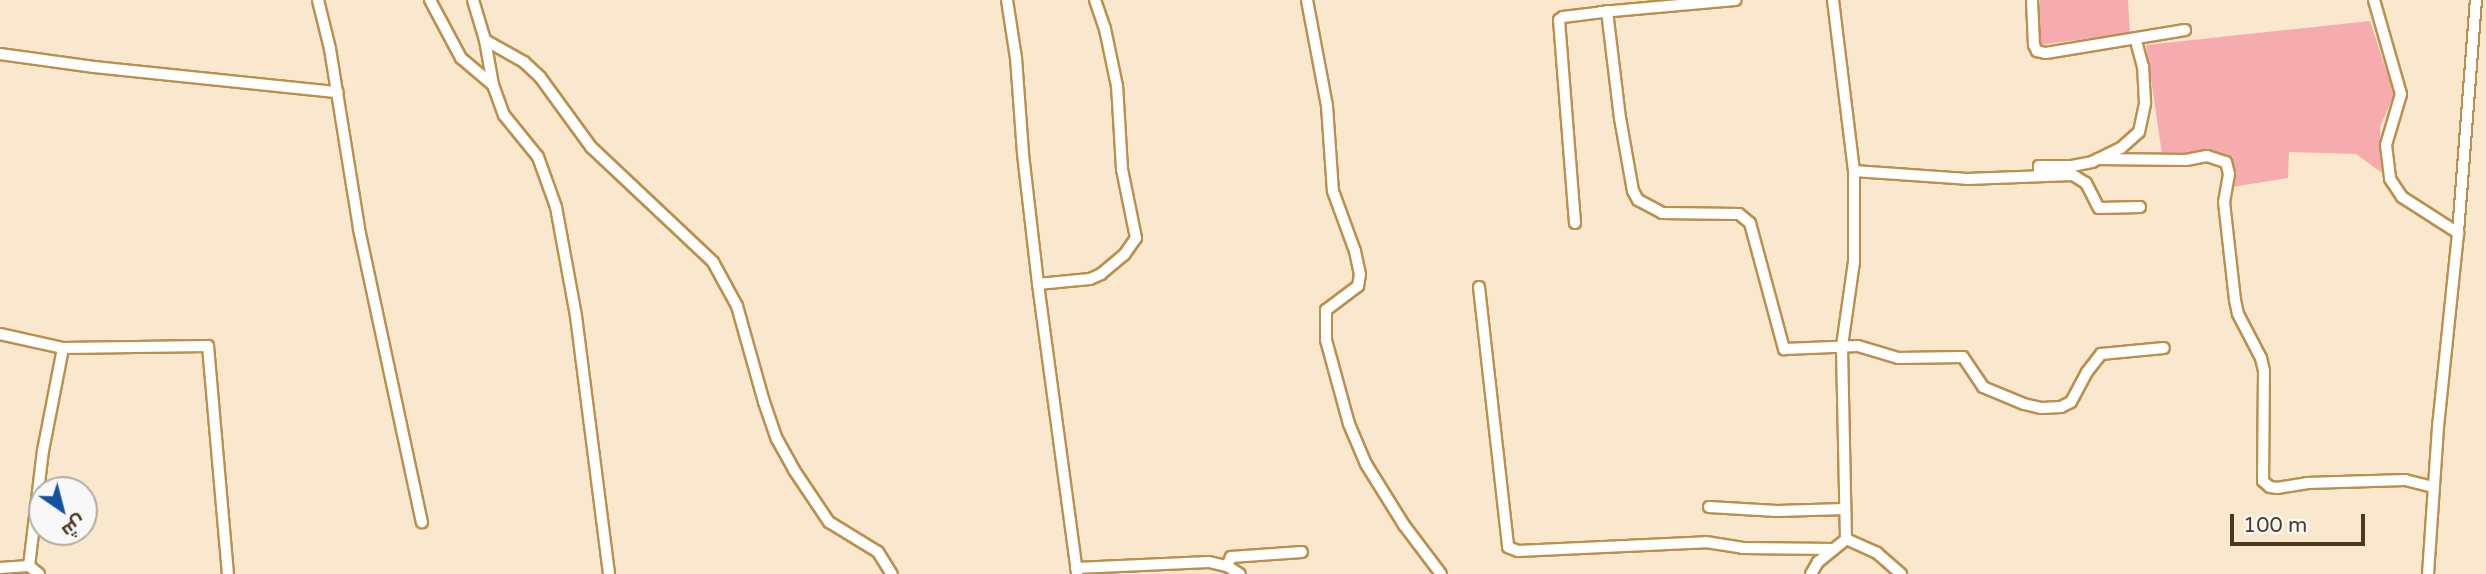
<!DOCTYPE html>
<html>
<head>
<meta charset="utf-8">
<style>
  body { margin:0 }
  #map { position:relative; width:2486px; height:574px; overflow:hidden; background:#fae8ce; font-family:"Varela Round",Cairo,sans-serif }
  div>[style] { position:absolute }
  .green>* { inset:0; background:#f6abae }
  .roads { filter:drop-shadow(2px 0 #bb904c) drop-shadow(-2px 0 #bb904c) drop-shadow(0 2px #bb904c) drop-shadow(0 -2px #bb904c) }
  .minor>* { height:10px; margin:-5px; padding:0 5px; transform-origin:5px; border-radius:5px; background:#fff }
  span { translate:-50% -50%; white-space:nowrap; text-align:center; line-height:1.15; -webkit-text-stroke:5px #f8f8f8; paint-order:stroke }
  .north { position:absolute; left:28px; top:476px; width:70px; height:70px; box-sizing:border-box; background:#f8f8f8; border:2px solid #b3aca0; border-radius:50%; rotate:145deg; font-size:19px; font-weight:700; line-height:28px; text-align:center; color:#4c391d }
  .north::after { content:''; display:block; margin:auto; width:24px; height:32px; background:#1453a3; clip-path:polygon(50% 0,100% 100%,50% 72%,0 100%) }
  .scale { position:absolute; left:2230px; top:514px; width:135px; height:32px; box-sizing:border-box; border:4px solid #4c391d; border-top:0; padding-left:9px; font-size:21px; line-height:24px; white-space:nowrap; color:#4c391d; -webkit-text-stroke:5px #f8f8f8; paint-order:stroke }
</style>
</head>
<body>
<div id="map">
  <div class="green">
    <i style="clip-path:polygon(2040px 0,2128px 0,2130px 33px,2039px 45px)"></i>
    <i style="clip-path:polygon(2370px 21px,2394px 94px,2380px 127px,2382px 173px,2356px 154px,2289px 152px,2288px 178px,2232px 187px,2233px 157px,2163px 161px,2146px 45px)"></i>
  </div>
  <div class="roads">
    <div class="minor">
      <i style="left:318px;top:0;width:50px;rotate:76.2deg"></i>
      <i style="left:330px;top:49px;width:182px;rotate:80.8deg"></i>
      <i style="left:359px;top:229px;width:300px;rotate:77.9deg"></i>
      <i style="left:430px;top:0;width:66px;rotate:61.9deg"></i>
      <i style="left:461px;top:58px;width:42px;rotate:40.2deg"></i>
      <i style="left:493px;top:85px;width:46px;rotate:-100.1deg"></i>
      <i style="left:485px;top:40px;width:42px;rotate:-106.7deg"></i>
      <i style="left:1007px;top:0;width:59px;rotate:81.2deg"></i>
      <i style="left:1016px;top:58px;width:96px;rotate:85.8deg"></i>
      <i style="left:1023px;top:154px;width:131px;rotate:83.4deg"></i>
      <i style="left:1038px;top:284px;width:293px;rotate:82.3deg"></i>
      <i style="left:1307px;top:0;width:108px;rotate:79.3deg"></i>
      <i style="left:1327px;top:106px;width:85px;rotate:86deg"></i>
      <i style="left:1333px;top:191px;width:64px;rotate:69.9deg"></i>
      <i style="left:1355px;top:251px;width:24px;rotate:78deg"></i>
      <i style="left:1360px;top:274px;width:12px;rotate:99deg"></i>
      <i style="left:1358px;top:286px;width:40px;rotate:143deg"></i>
      <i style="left:1326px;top:310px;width:30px;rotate:90deg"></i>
      <i style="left:1326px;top:340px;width:87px;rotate:74.7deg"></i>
      <i style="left:1349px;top:424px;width:43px;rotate:67deg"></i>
      <i style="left:1366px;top:464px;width:72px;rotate:58.1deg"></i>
      <i style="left:1404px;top:525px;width:61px;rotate:52.9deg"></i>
      <i style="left:2032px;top:0;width:45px;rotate:87.5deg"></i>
      <i style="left:2034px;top:45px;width:7px;rotate:63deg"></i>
      <i style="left:2037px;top:51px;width:9px;rotate:13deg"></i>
      <i style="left:2046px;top:53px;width:141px;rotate:-9.4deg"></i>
      <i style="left:2374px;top:0;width:98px;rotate:74deg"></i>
      <i style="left:2401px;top:94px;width:53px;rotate:106.4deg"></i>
      <i style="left:2386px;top:145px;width:34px;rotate:83deg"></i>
      <i style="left:2390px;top:179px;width:22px;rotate:56deg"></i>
      <i style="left:2402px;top:197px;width:67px;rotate:32.7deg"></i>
      <i style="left:1607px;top:11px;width:108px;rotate:83.1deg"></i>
      <i style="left:1620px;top:118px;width:74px;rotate:79.9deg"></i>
      <i style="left:1633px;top:191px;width:10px;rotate:61deg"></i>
      <i style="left:1638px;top:200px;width:27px;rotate:28deg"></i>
      <i style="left:1662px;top:213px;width:77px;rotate:0.7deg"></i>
      <i style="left:1739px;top:214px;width:14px;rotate:39deg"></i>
      <i style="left:1750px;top:223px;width:131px;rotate:74.9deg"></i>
      <i style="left:1784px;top:349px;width:74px;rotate:-2.3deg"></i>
      <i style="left:1858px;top:346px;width:42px;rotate:16.7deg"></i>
      <i style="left:1898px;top:358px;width:65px;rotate:-0.9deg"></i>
      <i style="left:1963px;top:357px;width:36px;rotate:56deg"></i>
      <i style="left:1983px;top:387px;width:44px;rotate:22.5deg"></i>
      <i style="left:2024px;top:404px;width:18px;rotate:13deg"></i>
      <i style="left:2042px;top:408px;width:19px;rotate:-3deg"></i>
      <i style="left:2061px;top:407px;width:11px;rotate:-27deg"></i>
      <i style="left:2071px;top:402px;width:34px;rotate:-62deg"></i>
      <i style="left:2087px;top:372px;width:23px;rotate:-52deg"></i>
      <i style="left:2101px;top:354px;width:63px;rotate:-5.4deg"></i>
      <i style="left:485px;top:40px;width:45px;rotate:29.4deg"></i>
      <i style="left:524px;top:62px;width:22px;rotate:43deg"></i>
      <i style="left:540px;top:77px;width:87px;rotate:53.9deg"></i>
      <i style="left:591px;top:147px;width:168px;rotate:43.3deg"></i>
      <i style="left:713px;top:262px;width:50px;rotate:61.4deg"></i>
      <i style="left:737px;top:306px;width:100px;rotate:74.3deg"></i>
      <i style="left:764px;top:402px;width:39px;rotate:71deg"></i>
      <i style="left:777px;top:439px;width:35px;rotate:61deg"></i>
      <i style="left:794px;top:470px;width:63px;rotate:56.1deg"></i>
      <i style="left:829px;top:522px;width:57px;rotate:31.5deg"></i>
      <i style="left:878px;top:552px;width:26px;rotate:58deg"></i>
      <i style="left:0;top:54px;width:95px;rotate:7.9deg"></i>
      <i style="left:94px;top:67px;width:245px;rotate:5.9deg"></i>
      <i style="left:493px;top:85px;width:32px;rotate:70deg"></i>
      <i style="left:504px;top:115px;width:54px;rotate:51deg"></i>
      <i style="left:538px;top:157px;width:53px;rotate:70.2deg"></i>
      <i style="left:556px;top:207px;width:111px;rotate:79.6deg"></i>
      <i style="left:576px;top:316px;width:260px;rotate:82.7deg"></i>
      <i style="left:2098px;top:159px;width:88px;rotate:0.7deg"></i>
      <i style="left:2186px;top:160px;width:21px;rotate:-11deg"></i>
      <i style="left:2207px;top:156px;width:20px;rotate:18deg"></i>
      <i style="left:2226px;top:162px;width:12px;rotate:76deg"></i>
      <i style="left:2229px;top:174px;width:28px;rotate:100deg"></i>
      <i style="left:2224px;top:202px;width:99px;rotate:83.6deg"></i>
      <i style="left:2235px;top:300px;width:14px;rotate:78deg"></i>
      <i style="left:2238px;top:314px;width:50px;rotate:62.4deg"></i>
      <i style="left:2261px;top:358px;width:13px;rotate:77deg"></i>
      <i style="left:2264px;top:371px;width:110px;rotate:90.5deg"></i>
      <i style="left:2263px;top:481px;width:9px;rotate:41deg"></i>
      <i style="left:2270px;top:487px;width:7px;rotate:8deg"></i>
      <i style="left:2277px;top:488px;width:30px;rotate:-9deg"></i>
      <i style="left:2307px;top:483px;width:98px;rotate:-1.8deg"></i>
      <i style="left:2405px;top:480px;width:30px;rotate:14deg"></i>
      <i style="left:1854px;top:171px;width:113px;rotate:4deg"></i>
      <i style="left:1967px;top:179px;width:106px;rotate:-2.2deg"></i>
      <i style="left:2073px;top:175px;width:15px;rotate:32deg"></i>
      <i style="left:2086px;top:183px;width:28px;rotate:63deg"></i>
      <i style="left:2099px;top:208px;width:41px;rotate:-1.4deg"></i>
      <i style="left:2039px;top:174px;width:8px;rotate:-90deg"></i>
      <i style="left:2039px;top:166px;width:33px"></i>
      <i style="left:2072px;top:166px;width:20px;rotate:-11deg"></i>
      <i style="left:2092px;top:162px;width:32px;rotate:-26deg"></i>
      <i style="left:2121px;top:148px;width:24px;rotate:-42deg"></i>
      <i style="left:2139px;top:132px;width:30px;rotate:-78deg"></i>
      <i style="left:2145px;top:103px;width:36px;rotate:-93deg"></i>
      <i style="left:2143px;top:67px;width:28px;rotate:-105deg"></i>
      <i style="left:1575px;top:223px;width:204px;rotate:-94.5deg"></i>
      <i style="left:1559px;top:20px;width:5px;rotate:-37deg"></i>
      <i style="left:1563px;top:17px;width:38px;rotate:-7deg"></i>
      <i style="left:1601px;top:12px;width:135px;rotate:-5.1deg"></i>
      <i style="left:1038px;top:284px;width:52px;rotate:-5.5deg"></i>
      <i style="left:1090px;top:279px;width:12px;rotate:-24deg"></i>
      <i style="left:1101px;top:274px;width:30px;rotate:-40deg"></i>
      <i style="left:1124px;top:255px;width:21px;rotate:-55deg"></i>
      <i style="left:1136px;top:238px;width:70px;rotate:-101.5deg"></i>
      <i style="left:1122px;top:169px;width:83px;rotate:-93.4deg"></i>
      <i style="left:1117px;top:86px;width:58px;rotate:-101.9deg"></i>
      <i style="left:1105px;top:29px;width:31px;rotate:-109deg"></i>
      <i style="left:1479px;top:287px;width:262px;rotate:83.6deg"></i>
      <i style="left:1508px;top:547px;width:11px;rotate:22deg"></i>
      <i style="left:1518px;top:551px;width:188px;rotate:-2.7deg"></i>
      <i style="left:1706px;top:542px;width:36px;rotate:9deg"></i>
      <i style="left:1742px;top:548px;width:92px;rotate:0.6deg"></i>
      <i style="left:0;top:334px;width:65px;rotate:12.5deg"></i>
      <i style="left:63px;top:348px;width:145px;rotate:-0.8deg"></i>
      <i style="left:208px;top:346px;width:229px;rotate:85deg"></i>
      <i style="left:1709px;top:507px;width:68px;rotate:3.4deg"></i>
      <i style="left:1777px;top:511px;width:68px;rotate:-1.7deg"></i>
      <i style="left:1846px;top:539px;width:34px;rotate:24deg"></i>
      <i style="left:1877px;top:553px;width:32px;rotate:41deg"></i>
      <i style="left:29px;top:566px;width:116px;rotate:-83.1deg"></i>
      <i style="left:43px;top:451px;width:105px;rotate:-79deg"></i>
      <i style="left:1227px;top:566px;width:10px;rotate:-66deg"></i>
      <i style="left:1231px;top:557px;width:71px;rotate:-4deg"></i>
      <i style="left:0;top:568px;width:29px;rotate:-4deg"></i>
      <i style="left:29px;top:566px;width:13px;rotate:39deg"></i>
      <i style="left:1076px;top:568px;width:133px;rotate:-2.6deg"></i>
      <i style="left:1209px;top:562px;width:18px;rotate:13deg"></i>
      <i style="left:1227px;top:566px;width:15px;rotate:32deg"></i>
      <i style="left:1811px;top:574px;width:14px;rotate:-60deg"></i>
      <i style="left:1818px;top:562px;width:36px;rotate:-39deg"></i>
      <i style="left:1846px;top:539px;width:193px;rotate:-91.2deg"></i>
      <i style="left:1842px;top:346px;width:85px;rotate:-81.9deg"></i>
      <i style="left:1854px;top:262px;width:91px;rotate:-90deg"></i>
      <i style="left:1854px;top:171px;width:172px;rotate:-97deg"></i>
      <i style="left:2428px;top:574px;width:147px;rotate:-86.1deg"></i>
      <i style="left:2438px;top:427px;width:195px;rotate:-84.1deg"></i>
      <i style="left:2458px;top:233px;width:234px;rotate:-85.6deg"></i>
    </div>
  </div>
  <div class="north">ش</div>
  <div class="scale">100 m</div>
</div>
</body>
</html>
